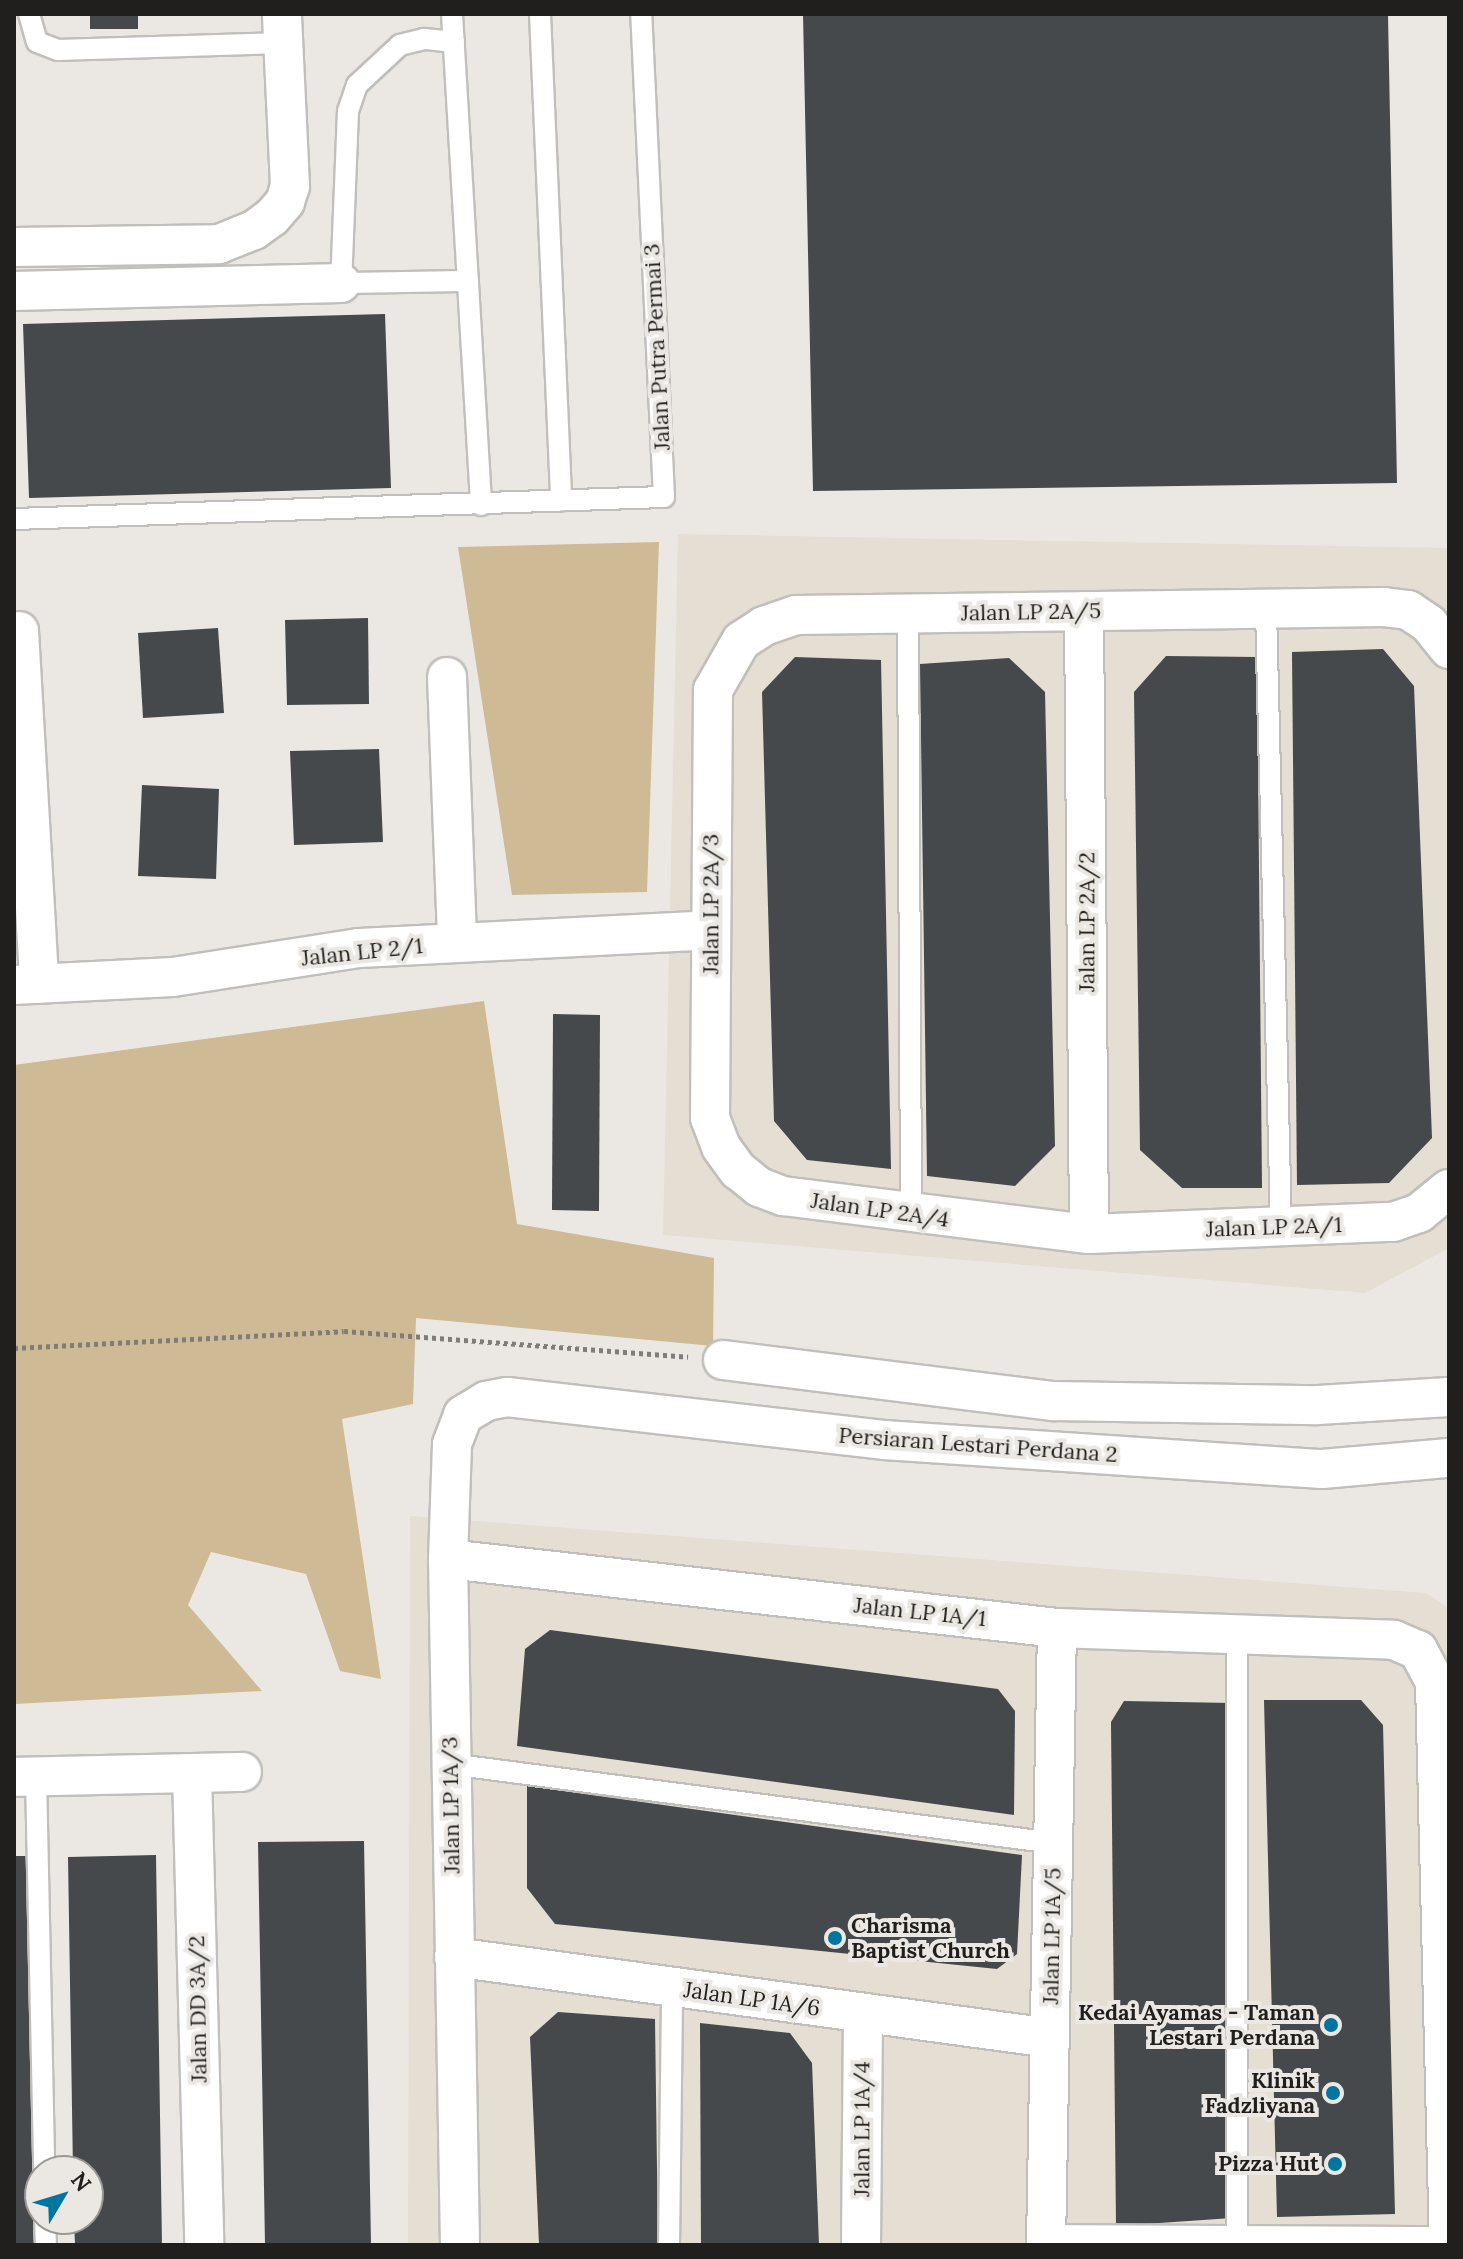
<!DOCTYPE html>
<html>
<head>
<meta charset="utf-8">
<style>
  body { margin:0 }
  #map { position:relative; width:1463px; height:2259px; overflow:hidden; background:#ebe8e4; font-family:Lora,serif }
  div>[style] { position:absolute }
  .built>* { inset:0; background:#e4ded3 }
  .green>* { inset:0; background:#ceba94 }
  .building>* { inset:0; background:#45494b }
  .path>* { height:5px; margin-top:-2.5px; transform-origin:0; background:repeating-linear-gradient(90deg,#7f7d7a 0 4px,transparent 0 8px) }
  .roads { filter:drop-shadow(2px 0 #c1bfbb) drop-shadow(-2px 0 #c1bfbb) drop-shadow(0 2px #c1bfbb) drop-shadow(0 -2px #c1bfbb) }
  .lane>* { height:20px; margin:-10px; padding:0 10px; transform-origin:10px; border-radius:10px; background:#fff }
  .street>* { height:38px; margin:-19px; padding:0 19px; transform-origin:19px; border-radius:19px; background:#fff }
  .dots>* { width:22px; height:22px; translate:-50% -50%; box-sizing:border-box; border:4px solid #ebe8e4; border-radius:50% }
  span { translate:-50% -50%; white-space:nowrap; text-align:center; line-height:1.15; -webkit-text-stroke:8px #ebe8e4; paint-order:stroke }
  .street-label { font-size:22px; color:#201f1d }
  .poi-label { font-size:22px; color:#201f1d; font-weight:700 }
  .left { translate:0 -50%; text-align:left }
  .right { translate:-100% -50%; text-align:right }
  .frame { position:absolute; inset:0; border:16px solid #201f1d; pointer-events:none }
  .north { position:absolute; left:24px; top:2155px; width:80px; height:80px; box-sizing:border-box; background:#ebe8e4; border:2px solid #9a9894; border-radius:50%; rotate:52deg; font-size:22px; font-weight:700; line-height:32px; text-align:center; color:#201f1d }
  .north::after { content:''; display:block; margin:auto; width:28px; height:36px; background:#00759f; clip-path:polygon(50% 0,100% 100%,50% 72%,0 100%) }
</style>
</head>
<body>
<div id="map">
  <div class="built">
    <i style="clip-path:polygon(678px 534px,1449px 548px,1449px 1248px,1365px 1293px,663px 1235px)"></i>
    <i style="clip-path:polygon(410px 1516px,1426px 1593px,1449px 1608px,1449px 2245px,408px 2245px)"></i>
  </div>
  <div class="green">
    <i style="clip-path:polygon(659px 542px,647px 892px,512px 895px,458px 547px)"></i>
    <i style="clip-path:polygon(484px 1001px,517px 1224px,714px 1258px,713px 1346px,416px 1318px,413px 1404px,342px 1419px,381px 1679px,340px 1671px,306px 1574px,211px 1552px,188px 1605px,262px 1691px,14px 1704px,14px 1065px)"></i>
  </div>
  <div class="building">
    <i style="clip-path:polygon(90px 14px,138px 14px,138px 29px,90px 29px)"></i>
    <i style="clip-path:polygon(803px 14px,1388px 14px,1397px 483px,813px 491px)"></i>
    <i style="clip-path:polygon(385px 314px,391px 488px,29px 498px,23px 324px)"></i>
    <i style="clip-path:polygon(368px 618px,369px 704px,287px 705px,285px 620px)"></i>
    <i style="clip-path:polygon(218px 628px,224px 713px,143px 718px,138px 633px)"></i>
    <i style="clip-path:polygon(1383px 649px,1414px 686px,1432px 1138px,1389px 1183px,1297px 1185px,1292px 652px)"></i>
    <i style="clip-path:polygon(1166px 656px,1257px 657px,1262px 1188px,1182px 1188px,1140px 1150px,1134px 692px)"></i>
    <i style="clip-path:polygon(795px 657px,881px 660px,891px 1169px,807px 1160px,774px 1121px,762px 692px)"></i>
    <i style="clip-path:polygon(1009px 658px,1045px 692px,1055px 1146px,1015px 1186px,927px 1176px,920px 664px)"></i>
    <i style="clip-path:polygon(379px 749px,383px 842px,294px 845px,290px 751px)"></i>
    <i style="clip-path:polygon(142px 785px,219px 789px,216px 879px,138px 876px)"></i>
    <i style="clip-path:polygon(553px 1014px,600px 1015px,599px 1211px,552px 1210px)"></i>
    <i style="clip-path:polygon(550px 1630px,998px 1689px,1015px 1711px,1014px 1815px,517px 1746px,525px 1649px)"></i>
    <i style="clip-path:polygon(1264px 1700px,1361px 1700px,1383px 1725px,1395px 2214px,1277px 2217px)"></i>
    <i style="clip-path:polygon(1124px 1701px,1231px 1703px,1232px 2218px,1116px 2226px,1111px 1722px)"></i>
    <i style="clip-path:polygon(527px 1786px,1022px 1855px,1017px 1954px,997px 1969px,555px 1924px,527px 1888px)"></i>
    <i style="clip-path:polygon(364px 1841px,371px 2245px,265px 2245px,258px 1842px)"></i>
    <i style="clip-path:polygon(156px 1855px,162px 2245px,75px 2245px,74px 2219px,88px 2219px,88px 2171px,73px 2171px,68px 1857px)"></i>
    <i style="clip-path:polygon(14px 1856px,33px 1856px,41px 2245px,14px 2245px)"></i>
    <i style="clip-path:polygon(558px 2012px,655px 2019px,658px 2245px,539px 2245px,530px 2037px)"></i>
    <i style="clip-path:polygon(700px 2023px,790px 2033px,812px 2063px,819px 2245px,701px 2245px)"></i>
  </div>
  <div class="path">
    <i style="left:14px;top:1348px;width:330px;rotate:-2.9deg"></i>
    <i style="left:344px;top:1331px;width:345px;rotate:4.3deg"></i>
  </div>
  <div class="roads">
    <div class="lane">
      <i style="left:29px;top:14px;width:29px;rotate:74deg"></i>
      <i style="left:37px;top:42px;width:22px;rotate:21deg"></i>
      <i style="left:58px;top:50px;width:225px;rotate:-1.8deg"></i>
      <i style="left:452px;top:14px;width:492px;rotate:86.6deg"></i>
      <i style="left:540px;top:14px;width:487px;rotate:87.5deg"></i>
      <i style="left:454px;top:42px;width:30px;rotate:-174deg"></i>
      <i style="left:424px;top:39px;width:25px;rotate:166deg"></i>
      <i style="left:400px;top:45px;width:59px;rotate:137.1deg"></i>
      <i style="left:357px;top:85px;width:28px;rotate:109deg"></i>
      <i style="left:348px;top:111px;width:172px;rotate:92.3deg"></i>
      <i style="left:341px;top:283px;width:127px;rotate:-0.9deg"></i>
      <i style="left:14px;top:519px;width:650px;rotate:-1.94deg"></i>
      <i style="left:664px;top:497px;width:484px;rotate:-92.7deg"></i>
      <i style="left:1266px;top:609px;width:617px;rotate:88.61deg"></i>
      <i style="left:908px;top:613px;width:603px;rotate:89.71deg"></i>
      <i style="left:1237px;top:1636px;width:609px;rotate:90deg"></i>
      <i style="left:450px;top:1764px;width:608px;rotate:7.46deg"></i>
      <i style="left:36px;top:1776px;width:395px;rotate:88.8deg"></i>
      <i style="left:45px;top:2219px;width:26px;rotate:88deg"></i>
      <i style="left:1046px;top:2235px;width:403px;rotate:0.3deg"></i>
      <i style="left:669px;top:2245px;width:257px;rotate:-89.3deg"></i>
    </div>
    <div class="street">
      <i style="left:14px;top:247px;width:205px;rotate:-0.8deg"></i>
      <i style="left:219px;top:244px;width:38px;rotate:-22deg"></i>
      <i style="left:254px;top:230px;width:22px;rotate:-36deg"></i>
      <i style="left:272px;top:217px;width:20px;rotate:-49deg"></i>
      <i style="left:285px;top:202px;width:17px;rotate:-73deg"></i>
      <i style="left:290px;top:186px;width:172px;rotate:-92.7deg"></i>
      <i style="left:14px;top:291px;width:327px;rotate:-1.4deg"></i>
      <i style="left:1084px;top:611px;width:623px;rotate:89.54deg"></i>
      <i style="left:19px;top:631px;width:353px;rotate:86.7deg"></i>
      <i style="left:1449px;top:649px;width:32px;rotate:-129deg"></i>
      <i style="left:1429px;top:624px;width:25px;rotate:-146deg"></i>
      <i style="left:1408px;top:610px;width:24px;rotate:-173deg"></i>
      <i style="left:1384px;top:607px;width:588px;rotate:179.22deg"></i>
      <i style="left:796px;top:615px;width:34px;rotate:161deg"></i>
      <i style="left:764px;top:626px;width:27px;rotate:147deg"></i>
      <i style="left:741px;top:641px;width:56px;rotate:119.7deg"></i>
      <i style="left:713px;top:690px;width:428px;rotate:90.4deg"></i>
      <i style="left:710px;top:1118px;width:31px;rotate:69deg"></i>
      <i style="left:721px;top:1147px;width:29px;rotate:54deg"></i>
      <i style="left:738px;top:1170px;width:27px;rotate:39deg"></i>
      <i style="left:759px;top:1187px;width:26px;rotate:21deg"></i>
      <i style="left:783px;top:1196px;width:308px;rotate:7.1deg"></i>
      <i style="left:1089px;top:1234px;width:304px;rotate:-2.3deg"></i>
      <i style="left:1393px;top:1222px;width:28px;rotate:-19deg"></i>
      <i style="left:1419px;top:1213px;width:38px;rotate:-39deg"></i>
      <i style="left:447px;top:677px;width:266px;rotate:87.8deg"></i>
      <i style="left:14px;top:985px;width:159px;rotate:-2.9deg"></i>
      <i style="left:173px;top:977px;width:188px;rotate:-8.9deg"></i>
      <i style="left:359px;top:948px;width:352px;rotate:-2.9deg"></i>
      <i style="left:723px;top:1360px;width:334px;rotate:7.1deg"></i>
      <i style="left:1054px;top:1401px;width:264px;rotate:0.9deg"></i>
      <i style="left:1318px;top:1405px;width:131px;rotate:-3.5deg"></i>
      <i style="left:448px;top:1559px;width:613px;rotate:6.46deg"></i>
      <i style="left:1057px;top:1628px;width:337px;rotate:2deg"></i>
      <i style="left:1394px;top:1640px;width:26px;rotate:23deg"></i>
      <i style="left:1418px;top:1650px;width:36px;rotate:62deg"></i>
      <i style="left:1435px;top:1682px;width:563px;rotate:88.58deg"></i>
      <i style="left:192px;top:1773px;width:472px;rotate:88.5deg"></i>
      <i style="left:14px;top:1777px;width:228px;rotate:-1.3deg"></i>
      <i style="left:454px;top:1957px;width:601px;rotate:7.74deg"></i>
      <i style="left:460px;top:2245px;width:686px;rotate:-91deg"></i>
      <i style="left:448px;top:1559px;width:115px;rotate:-88deg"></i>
      <i style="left:452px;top:1444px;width:31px;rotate:-69deg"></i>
      <i style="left:463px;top:1415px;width:27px;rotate:-31deg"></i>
      <i style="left:486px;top:1401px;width:21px;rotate:-11deg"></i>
      <i style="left:507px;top:1397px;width:379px;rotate:6.5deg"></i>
      <i style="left:884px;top:1440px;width:439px;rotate:3.8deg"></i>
      <i style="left:1322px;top:1469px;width:127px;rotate:-5deg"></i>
      <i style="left:861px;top:2245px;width:231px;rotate:-89.5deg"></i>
      <i style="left:1046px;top:2245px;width:617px;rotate:-88.98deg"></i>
    </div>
  </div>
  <div class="dots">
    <i style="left:835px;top:1938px;background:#00759f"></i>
    <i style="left:1331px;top:2025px;background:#00759f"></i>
    <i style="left:1333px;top:2093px;background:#00759f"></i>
    <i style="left:1335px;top:2164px;background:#00759f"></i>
  </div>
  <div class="street-label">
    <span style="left:657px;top:347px;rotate:-93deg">Jalan Putra Permai 3</span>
    <span style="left:1031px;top:612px;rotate:-1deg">Jalan LP 2A/5</span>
    <span style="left:711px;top:904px;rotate:-90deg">Jalan LP 2A/3</span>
    <span style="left:1087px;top:922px;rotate:-90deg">Jalan LP 2A/2</span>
    <span style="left:362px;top:952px;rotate:-6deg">Jalan LP 2/1</span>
    <span style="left:880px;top:1210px;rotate:8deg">Jalan LP 2A/4</span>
    <span style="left:1274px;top:1227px;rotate:-2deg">Jalan LP 2A/1</span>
    <span style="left:978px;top:1445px;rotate:4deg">Persiaran Lestari Perdana 2</span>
    <span style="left:920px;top:1612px;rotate:6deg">Jalan LP 1A/1</span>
    <span style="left:451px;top:1805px;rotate:-91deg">Jalan LP 1A/3</span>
    <span style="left:1052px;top:1936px;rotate:-89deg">Jalan LP 1A/5</span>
    <span style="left:752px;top:1999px;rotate:8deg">Jalan LP 1A/6</span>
    <span style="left:198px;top:2009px;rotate:-91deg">Jalan DD 3A/2</span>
    <span style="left:862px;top:2129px;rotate:-90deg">Jalan LP 1A/4</span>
  </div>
  <div class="poi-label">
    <span class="left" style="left:851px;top:1938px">Charisma<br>Baptist Church</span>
    <span class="right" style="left:1315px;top:2025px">Kedai Ayamas - Taman<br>Lestari Perdana</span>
    <span class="right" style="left:1315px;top:2093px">Klinik<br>Fadzliyana</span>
    <span class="right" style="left:1319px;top:2164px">Pizza Hut</span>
  </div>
  <div class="frame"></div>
  <div class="north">N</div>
</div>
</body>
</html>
